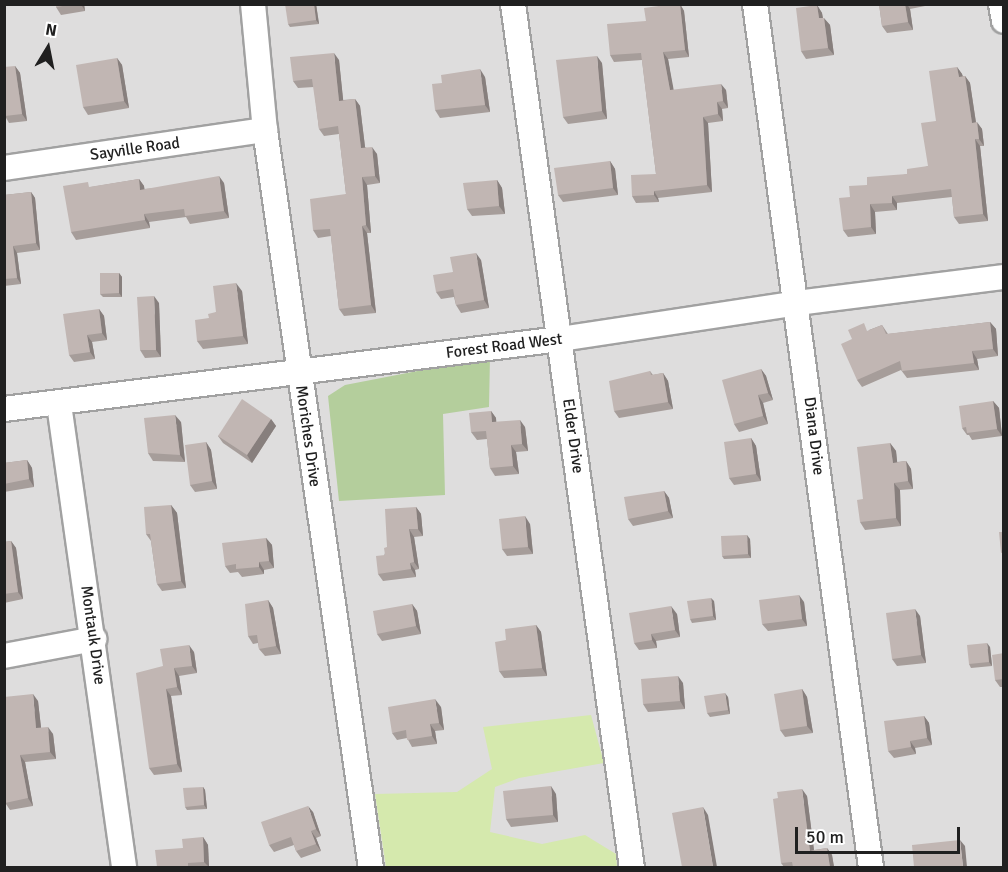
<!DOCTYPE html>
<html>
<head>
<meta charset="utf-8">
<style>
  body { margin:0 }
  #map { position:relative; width:1008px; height:872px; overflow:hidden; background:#f0ebe6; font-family:Signika,sans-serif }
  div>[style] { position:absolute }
  .residential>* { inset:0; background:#dedddd }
  .grass>* { inset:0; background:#d5e9ad }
  .forest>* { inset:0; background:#b4ce9c }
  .roads { filter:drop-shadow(2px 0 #a1a1a1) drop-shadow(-2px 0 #a1a1a1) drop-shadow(0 2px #a1a1a1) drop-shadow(0 -2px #a1a1a1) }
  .street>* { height:24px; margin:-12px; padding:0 12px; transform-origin:12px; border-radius:12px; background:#fff }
  .wall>* { inset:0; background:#a69d9a }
  .shaded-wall>* { inset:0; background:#877f7d }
  .building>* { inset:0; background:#c1b6b3 }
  span { translate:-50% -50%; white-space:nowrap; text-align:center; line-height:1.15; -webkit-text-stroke:4.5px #fff; paint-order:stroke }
  .street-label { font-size:16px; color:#202020 }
  .frame { position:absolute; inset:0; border:6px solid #202020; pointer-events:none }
  .north { position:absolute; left:18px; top:18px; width:60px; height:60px; -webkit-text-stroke:4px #fff; paint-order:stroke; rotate:10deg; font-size:16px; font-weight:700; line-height:24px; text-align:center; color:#202020 }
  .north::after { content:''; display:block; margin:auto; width:21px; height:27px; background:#202020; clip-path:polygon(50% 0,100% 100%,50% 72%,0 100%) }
  .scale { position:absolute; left:795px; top:827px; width:165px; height:27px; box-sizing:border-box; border:3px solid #202020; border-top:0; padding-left:8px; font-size:18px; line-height:21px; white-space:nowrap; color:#202020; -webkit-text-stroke:4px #fff; paint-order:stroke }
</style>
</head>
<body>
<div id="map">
  <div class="residential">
    <i style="clip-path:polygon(5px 5px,1003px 5px,1003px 867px,5px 867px)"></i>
  </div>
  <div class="grass">
    <i style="clip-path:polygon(591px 715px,604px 763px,519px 778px,495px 787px,490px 832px,542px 844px,585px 835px,616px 854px,617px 867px,386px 867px,375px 794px,457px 792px,492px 769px,483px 727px)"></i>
  </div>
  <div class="forest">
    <i style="clip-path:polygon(490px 357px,489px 407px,443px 414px,445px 495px,339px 501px,328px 396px,345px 385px)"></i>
  </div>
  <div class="roads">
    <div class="street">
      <i style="left:253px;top:4px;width:127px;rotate:84.6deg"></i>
      <i style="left:265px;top:130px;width:746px;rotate:81.83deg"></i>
      <i style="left:513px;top:4px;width:872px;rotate:82.16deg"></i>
      <i style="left:755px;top:4px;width:872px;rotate:82.35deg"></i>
      <i style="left:1001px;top:4px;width:17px;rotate:80deg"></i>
      <i style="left:4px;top:168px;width:264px;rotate:-8.3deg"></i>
      <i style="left:59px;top:404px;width:469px;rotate:82deg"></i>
      <i style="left:4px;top:409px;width:560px;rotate:-7.18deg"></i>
      <i style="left:560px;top:339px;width:240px;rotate:-8.6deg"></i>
      <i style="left:797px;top:303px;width:209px;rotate:-7.2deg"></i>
      <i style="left:4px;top:656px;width:92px;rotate:-10.7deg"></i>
    </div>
  </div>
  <div class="wall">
    <i style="clip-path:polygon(56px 4px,84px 4px,85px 11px,61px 15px,56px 7px)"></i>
    <i style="clip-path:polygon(316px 4px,319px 24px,290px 27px,288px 24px)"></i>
    <i style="clip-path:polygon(424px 4px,447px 4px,425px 6px)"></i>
    <i style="clip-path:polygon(680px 4px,684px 11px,689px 57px,668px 59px,673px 90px,726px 90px,728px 108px,722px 109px,723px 121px,708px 123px,712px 192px,658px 198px,659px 202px,636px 203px,632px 196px,656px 174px,642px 60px,614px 62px,610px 55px,646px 21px)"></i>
    <i style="clip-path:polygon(879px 4px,935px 4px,910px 9px,913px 30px,887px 33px,882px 26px)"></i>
    <i style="clip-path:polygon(817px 5px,822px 13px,823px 18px,830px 25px,834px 55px,806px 59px,801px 51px)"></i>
    <i style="clip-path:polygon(117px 58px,122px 65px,129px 108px,88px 115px,83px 107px)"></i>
    <i style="clip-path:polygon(339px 60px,343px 100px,355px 99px,360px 106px,365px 147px,377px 154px,380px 183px,367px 185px,371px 233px,367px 233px,376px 313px,344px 316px,339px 309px,331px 236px,318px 238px,313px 230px,346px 194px,339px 134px,324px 136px,319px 129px,314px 87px,298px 88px,293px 81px)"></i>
    <i style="clip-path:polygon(602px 63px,607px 119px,568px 124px,563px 117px)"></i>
    <i style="clip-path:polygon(15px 66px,20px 73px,27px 121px,9px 123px,5px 116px)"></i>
    <i style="clip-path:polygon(957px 67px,962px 74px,963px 76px,965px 76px,970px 83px,976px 122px,982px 129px,984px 146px,980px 146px,988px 221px,959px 224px,954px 217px,952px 197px,897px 203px,897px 210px,875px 212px,876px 234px,848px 237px,843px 230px,850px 197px,867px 185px,907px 174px,928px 166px,936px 121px)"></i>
    <i style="clip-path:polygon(485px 77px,490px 112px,440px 118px,435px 110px)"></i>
    <i style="clip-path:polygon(610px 161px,615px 169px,618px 195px,563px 202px,558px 195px)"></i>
    <i style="clip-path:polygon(139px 179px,144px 186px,144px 189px,224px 183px,229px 218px,190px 224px,186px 217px,149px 222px,150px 228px,76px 240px,71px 232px,91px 187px)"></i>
    <i style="clip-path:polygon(497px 180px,502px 188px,505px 214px,472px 216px,467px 209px)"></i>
    <i style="clip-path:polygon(31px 192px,35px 198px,40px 250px,17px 253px,21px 284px,4px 286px,4px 195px)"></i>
    <i style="clip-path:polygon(481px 260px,489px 308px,461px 313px,456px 305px,454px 297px,441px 299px,436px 292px,453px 272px)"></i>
    <i style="clip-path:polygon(119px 273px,122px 277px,122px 297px,103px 297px,100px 294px)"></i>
    <i style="clip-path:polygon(242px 291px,248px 344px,203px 349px,197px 341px,209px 318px)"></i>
    <i style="clip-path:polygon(159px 303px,161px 357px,145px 358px,140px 350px)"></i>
    <i style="clip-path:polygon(99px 309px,104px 316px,107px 340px,92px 342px,95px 359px,74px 362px,69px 355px)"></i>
    <i style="clip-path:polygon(990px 322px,996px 329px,998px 356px,977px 359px,979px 370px,907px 378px,901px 370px,862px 387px,857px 380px,869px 330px,882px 325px,888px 334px)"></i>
    <i style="clip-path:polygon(761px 369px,766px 376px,773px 400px,763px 403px,768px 424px,739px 432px,734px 424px)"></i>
    <i style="clip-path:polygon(650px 371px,653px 375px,663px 373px,668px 381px,673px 409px,619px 418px,614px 411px)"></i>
    <i style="clip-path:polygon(993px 401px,999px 408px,1002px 436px,972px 440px,969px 435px,967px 435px,962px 428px)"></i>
    <i style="clip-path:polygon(491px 411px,496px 418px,496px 422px,525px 427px,528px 451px,516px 452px,519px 474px,495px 476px,490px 468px,487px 439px,477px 440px,471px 432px)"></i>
    <i style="clip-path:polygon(271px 419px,276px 426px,252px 463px,223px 443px,218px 436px)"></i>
    <i style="clip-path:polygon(181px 422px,185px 462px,153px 461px,148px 453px)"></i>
    <i style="clip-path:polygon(751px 438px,756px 446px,761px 481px,734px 485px,729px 478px)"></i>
    <i style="clip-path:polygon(206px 442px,211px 450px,217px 489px,195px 492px,190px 485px)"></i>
    <i style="clip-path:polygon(890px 443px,896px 451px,897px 462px,906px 461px,911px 469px,913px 489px,900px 490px,901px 526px,865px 530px,860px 522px,863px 499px)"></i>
    <i style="clip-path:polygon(27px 460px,32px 468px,34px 487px,4px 492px,4px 463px)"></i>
    <i style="clip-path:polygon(664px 491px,669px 498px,673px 518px,633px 526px,628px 519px)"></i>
    <i style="clip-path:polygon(171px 505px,177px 513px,186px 588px,162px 591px,157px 584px,151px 541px,146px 534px)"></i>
    <i style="clip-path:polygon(416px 507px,421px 514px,423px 536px,414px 537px,419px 569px,415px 570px,416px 577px,383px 581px,378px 574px,387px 547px)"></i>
    <i style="clip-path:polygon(530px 524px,533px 554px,507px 556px,502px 549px)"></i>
    <i style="clip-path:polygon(266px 538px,272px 545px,274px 568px,264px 570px,264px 574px,242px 577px,238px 572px,230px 573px,225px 566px)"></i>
    <i style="clip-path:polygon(750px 539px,751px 558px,724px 559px,722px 556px)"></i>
    <i style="clip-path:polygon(11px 541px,16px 548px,23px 599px,4px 603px,4px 542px)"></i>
    <i style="clip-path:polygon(268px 600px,273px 608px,281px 654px,265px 656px,259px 649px,258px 643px,253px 644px,248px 636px)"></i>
    <i style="clip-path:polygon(714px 601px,716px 620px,692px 623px,690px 619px)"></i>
    <i style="clip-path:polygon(804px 602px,807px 626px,768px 631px,762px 624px)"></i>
    <i style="clip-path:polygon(412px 604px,417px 611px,421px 634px,382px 641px,377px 634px)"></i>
    <i style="clip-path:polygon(677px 614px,680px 637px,656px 641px,657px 648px,639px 650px,634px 643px)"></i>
    <i style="clip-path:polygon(920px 616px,926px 663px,897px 666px,892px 659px)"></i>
    <i style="clip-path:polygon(536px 625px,541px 632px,547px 676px,504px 678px,499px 671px,506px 640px)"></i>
    <i style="clip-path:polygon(990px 647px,992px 666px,971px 668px,969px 664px)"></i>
    <i style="clip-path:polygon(194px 652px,197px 673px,179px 676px,182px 695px,171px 696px,182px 772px,154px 775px,149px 768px,163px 666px)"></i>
    <i style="clip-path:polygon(1004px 653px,1004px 687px,1000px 687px,995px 680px)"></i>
    <i style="clip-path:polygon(683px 683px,685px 709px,648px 712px,643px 704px)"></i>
    <i style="clip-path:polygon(802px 689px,807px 697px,813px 733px,785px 737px,780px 730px)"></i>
    <i style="clip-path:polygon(728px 697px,730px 714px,710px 717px,707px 713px)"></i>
    <i style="clip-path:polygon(38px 701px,41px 728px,53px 734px,56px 759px,25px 762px,33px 806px,10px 810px,4px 801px)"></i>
    <i style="clip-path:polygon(441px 707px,444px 730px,435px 731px,437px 744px,412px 747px,407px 738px,397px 740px,392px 733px)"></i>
    <i style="clip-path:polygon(924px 716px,929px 723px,932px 745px,915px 748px,916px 754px,894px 758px,888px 751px)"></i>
    <i style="clip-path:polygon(203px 787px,205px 790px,207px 809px,187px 810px,185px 807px)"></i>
    <i style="clip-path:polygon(556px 794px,558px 822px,511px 827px,506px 819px)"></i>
    <i style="clip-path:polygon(807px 796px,814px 850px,827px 848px,832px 855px,834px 867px,784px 867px,781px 863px)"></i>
    <i style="clip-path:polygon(313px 812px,321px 836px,316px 838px,321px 851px,301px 858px,296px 851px,294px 845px,274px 852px,269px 845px)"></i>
    <i style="clip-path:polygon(203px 837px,208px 845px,209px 867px,157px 867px,183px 848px)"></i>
  </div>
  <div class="shaded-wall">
    <i style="clip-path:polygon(81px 4px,84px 4px,85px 11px)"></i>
    <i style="clip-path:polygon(314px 4px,316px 4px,319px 24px,316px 20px)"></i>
    <i style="clip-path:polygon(680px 4px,684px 11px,689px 57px,685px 50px)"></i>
    <i style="clip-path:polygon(905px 4px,907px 4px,910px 9px,913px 30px,908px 22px)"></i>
    <i style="clip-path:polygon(817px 5px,822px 13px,824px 26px,819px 18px)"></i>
    <i style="clip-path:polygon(824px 18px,830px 25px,834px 55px,828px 48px)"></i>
    <i style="clip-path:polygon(663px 52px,668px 59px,675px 97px,670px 90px)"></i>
    <i style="clip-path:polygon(334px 53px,339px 60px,344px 108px,339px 101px)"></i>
    <i style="clip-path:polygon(597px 56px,602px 63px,607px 119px,602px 111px)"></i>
    <i style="clip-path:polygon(117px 58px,122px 65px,129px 108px,124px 101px)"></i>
    <i style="clip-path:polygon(15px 66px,20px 73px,27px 121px,22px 114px)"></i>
    <i style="clip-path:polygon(957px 67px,962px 74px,964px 84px,959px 77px)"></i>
    <i style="clip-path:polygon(480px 69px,485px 77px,490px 112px,485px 105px)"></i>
    <i style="clip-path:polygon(965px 76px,970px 83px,977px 130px,972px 123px)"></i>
    <i style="clip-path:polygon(721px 84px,726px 90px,728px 108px,723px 101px)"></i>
    <i style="clip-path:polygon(355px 99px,360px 106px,366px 155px,361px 148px)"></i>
    <i style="clip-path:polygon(717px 102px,722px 109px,723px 121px,718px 114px)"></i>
    <i style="clip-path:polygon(703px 117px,708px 123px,712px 192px,707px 185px)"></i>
    <i style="clip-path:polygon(977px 122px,982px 129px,984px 146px,979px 139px)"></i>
    <i style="clip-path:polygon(975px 139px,980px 146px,988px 221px,983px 214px)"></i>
    <i style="clip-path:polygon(372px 147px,377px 154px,380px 183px,375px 176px)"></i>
    <i style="clip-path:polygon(610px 161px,615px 169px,618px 195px,613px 188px)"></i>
    <i style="clip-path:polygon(219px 176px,224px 183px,229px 218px,224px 211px)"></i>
    <i style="clip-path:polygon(362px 177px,367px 185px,371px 233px,366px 225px)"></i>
    <i style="clip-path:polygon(139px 179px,144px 186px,146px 197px,140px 190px)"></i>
    <i style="clip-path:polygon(497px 180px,502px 188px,505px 214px,499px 206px)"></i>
    <i style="clip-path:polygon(654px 191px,658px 198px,659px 202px,654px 195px)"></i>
    <i style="clip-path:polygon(31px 192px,35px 198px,40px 250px,36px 243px)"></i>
    <i style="clip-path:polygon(892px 196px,897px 203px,897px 210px,892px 203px)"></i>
    <i style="clip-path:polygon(870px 204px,875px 212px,876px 234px,871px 227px)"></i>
    <i style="clip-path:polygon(144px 214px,149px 222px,150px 228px,145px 220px)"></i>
    <i style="clip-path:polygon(362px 226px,367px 233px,376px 313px,371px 305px)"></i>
    <i style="clip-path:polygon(13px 246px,17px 253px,21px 284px,17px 278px)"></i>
    <i style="clip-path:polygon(476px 253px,481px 260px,489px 308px,484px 300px)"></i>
    <i style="clip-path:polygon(119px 273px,122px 277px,122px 297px,119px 293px)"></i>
    <i style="clip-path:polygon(236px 283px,242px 291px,248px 344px,243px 336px)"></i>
    <i style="clip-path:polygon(154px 296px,159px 303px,161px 357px,156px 350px)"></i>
    <i style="clip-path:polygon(99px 309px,104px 316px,107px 340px,102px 333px)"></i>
    <i style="clip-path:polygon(990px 322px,996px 329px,998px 356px,993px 349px)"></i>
    <i style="clip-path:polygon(87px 335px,92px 342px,95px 359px,90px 352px)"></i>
    <i style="clip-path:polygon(972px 351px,977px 359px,979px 370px,974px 363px)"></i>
    <i style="clip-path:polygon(761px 369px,766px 376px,773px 400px,768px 393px)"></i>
    <i style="clip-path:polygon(663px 373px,668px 381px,673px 409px,668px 402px)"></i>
    <i style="clip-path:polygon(758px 395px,763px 403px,768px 424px,763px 416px)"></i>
    <i style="clip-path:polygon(993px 401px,999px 408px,1002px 436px,997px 429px)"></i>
    <i style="clip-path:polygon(491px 411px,496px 418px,497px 430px,492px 422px)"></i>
    <i style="clip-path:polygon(175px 415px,181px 422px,185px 462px,180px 455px)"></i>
    <i style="clip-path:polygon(271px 419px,276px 426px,252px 463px,247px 455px)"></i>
    <i style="clip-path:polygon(520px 420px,525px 427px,528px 451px,522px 444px)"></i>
    <i style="clip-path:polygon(751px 438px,756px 446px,761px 481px,756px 474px)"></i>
    <i style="clip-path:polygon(206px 442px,211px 450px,217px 489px,212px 481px)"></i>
    <i style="clip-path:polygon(890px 443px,896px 451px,898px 470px,893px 463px)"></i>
    <i style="clip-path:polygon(511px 445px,516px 452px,519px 474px,513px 466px)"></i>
    <i style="clip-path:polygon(27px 460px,32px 468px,34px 487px,29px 479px)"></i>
    <i style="clip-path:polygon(906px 461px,911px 469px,913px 489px,908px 481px)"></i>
    <i style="clip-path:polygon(894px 483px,900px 490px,901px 526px,896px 518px)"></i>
    <i style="clip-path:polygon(664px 491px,669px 498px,673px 518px,668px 511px)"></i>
    <i style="clip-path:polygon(171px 505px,177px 513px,186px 588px,181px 581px)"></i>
    <i style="clip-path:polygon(416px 507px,421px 514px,423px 536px,418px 529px)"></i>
    <i style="clip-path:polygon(525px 516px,530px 524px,533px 554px,528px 547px)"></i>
    <i style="clip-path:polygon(409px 529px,414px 537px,419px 569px,414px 562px)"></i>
    <i style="clip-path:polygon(747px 535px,750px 539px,751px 558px,748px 554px)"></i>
    <i style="clip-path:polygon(266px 538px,272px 545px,274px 568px,269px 561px)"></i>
    <i style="clip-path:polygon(11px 541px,16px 548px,23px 599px,18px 592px)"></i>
    <i style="clip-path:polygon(259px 562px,264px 570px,264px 574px,259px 567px)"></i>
    <i style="clip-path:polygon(410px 563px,415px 570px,416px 577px,411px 569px)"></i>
    <i style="clip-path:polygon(799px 595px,804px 602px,807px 626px,802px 619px)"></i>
    <i style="clip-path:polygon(711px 598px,714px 601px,716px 620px,713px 616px)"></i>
    <i style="clip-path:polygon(268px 600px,273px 608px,281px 654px,276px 646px)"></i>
    <i style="clip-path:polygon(412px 604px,417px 611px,421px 634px,416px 626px)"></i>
    <i style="clip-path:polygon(671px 606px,677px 614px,680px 637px,675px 630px)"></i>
    <i style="clip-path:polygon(915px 609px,920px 616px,926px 663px,921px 655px)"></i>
    <i style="clip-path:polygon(536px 625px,541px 632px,547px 676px,542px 668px)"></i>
    <i style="clip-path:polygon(651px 634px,656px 641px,657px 648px,652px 640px)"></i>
    <i style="clip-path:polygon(987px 643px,990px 647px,992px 666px,989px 662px)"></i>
    <i style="clip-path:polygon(189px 645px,194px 652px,197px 673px,192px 666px)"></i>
    <i style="clip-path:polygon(174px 668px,179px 676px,182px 695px,177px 687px)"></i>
    <i style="clip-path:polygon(678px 676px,683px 683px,685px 709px,680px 701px)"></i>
    <i style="clip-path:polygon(166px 689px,171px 696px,182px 772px,177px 764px)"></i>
    <i style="clip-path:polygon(802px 689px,807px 697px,813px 733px,807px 726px)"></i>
    <i style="clip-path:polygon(725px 693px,728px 697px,730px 714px,728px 710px)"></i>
    <i style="clip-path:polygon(33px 694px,38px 701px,42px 736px,36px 728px)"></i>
    <i style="clip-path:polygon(435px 699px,441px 707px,444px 730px,439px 723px)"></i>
    <i style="clip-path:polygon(924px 716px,929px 723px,932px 745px,927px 738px)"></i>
    <i style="clip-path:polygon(430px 724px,435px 731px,437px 744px,432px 736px)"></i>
    <i style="clip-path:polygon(48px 727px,53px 734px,56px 759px,50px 752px)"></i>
    <i style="clip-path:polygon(910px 741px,915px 748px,916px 754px,911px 747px)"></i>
    <i style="clip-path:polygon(20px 755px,25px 762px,33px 806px,28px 798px)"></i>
    <i style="clip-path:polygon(551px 786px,556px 794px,558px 822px,553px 815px)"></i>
    <i style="clip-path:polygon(203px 787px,205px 790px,207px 809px,204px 805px)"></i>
    <i style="clip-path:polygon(802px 789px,807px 796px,815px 858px,810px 851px)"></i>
    <i style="clip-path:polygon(308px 806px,313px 812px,321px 836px,316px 829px)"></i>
    <i style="clip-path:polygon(703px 807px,708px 815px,717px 867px,713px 867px)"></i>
    <i style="clip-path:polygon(311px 831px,316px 838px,321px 851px,316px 844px)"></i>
    <i style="clip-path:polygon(203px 837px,208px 845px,209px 867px,204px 862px)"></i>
    <i style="clip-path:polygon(960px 840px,965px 846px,967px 867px,963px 867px)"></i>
    <i style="clip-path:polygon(827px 848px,832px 855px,834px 867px,830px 867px)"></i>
  </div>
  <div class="building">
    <i style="clip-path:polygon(56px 4px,76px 4px,56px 7px)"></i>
    <i style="clip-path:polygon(285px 4px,314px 4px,316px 20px,288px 24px)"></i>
    <i style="clip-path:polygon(673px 4px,680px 4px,685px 50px,663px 52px,670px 90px,721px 84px,723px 101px,717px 102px,718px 114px,703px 117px,707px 185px,654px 191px,654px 195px,632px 196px,631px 175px,656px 174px,641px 53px,610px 55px,607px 24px,646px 21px,644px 8px)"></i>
    <i style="clip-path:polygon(879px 4px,905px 4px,908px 22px,882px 26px)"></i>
    <i style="clip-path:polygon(817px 5px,819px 18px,824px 18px,828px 48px,801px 51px,796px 8px)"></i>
    <i style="clip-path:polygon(334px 53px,339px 101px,355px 99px,361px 148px,372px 147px,375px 176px,362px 177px,366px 225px,362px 226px,371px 305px,339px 309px,330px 229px,313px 230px,310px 199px,346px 194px,338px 126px,319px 129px,312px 79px,293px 81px,290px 57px)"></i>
    <i style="clip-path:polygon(597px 56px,602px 111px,563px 117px,556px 60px)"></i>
    <i style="clip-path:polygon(117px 58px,124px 101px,83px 107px,76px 65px)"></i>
    <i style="clip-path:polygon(15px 66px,22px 114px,5px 116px,4px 67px)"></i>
    <i style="clip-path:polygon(957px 67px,959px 77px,965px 76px,972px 123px,977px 122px,979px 139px,975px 139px,983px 214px,954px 217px,951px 189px,892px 196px,892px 203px,870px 204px,871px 227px,843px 230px,839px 198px,850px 197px,849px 186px,867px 185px,867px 177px,907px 174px,907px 169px,928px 166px,921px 123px,936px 121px,929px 71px)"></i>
    <i style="clip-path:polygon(480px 69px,485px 105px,435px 110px,432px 84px,442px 83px,441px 75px)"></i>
    <i style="clip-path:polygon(610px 161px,613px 188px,558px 195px,554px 168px)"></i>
    <i style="clip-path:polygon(219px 176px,224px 211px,185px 216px,184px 209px,144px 214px,145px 220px,71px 232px,63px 186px,88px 182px,89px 187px,139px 179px,140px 190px)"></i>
    <i style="clip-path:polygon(497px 180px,499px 206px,467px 209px,463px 183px)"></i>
    <i style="clip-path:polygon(31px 192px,36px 243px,13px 246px,17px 278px,4px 279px,4px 195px)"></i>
    <i style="clip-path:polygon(476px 253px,484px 300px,456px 305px,453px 289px,436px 292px,433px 275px,453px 272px,450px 257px)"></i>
    <i style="clip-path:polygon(100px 273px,119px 273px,119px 293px,100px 294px)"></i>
    <i style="clip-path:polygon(236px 283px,243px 336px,197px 341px,195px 320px,209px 318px,208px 314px,216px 312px,213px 286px)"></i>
    <i style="clip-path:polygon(154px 296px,156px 350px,140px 350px,137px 297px)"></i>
    <i style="clip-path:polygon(99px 309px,102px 333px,87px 335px,90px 352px,69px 355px,63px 314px)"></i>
    <i style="clip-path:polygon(990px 322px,993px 349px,972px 351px,974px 363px,902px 371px,900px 361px,857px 380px,841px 344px,852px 339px,848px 330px,864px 323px,867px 331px,882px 325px,886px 334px)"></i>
    <i style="clip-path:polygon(761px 369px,768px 393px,758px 395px,763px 416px,734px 424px,722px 380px)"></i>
    <i style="clip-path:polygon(650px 371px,651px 375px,663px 373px,668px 402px,614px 411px,609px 381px)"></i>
    <i style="clip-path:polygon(242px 399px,271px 419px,247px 455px,218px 436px)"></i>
    <i style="clip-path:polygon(993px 401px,997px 429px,967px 433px,966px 427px,962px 428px,959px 406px)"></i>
    <i style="clip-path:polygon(491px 411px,492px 422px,520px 420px,522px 444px,511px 445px,513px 466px,490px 468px,486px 431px,471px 432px,469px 413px)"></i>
    <i style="clip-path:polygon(175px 415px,180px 455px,148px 453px,144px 418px)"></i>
    <i style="clip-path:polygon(751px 438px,756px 474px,729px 478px,724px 442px)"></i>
    <i style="clip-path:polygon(206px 442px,212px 481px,190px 485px,185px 445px)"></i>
    <i style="clip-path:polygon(890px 443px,893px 463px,906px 461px,908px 481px,894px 483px,896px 518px,860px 522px,857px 500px,863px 499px,857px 447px)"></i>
    <i style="clip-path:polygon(27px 460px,29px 479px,4px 484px,4px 463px)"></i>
    <i style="clip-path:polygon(664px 491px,668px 511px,628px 519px,624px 497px)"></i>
    <i style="clip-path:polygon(171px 505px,181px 581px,157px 584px,150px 534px,146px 534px,144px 507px)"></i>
    <i style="clip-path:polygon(416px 507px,418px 529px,409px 529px,414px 562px,410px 563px,411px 569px,378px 574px,376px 556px,385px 555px,384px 548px,387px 547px,385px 509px)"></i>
    <i style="clip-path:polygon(525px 516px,528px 547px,502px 549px,499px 519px)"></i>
    <i style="clip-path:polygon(1004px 521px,1004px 552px,1001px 553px,999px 532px,1003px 532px,1002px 522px)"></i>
    <i style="clip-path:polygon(747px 535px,748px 554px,722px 556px,721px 536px)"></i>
    <i style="clip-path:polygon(266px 538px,269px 561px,259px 562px,259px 567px,236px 569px,236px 564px,225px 566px,222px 543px)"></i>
    <i style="clip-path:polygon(11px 541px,18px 592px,4px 594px,4px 542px)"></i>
    <i style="clip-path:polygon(799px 595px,802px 619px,762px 624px,759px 600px)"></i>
    <i style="clip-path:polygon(711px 598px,713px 616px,690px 619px,687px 601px)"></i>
    <i style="clip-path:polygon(268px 600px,276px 646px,259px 649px,257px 635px,248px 636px,245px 604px)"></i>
    <i style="clip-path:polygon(412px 604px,416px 626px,377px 634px,373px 611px)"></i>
    <i style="clip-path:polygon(671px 606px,675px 630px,651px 634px,652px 640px,634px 643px,629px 613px)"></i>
    <i style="clip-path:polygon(915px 609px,921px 655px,892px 659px,886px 613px)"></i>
    <i style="clip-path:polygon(536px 625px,542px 668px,499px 671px,495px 642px,506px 640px,505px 629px)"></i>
    <i style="clip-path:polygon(987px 643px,989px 662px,969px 664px,967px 645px)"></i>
    <i style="clip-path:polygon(189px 645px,192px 666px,174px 668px,177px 687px,166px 689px,177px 764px,149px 768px,136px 673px,163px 666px,160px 649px)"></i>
    <i style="clip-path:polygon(1004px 653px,1004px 679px,995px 680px,992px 655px)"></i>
    <i style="clip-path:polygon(678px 676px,680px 701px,643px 704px,641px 679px)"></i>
    <i style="clip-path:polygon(802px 689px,807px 726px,780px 730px,774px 694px)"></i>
    <i style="clip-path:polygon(725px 693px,728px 710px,707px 713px,704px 696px)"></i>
    <i style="clip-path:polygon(33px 694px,36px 728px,48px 727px,50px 752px,20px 755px,28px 798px,5px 803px,4px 697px)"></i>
    <i style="clip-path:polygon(435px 699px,439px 723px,430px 724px,432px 736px,407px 740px,406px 730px,392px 733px,388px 707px)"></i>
    <i style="clip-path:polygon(924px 716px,927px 738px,910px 741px,911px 747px,888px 751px,884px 721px)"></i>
    <i style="clip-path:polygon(551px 786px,553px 815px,506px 819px,503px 791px)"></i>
    <i style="clip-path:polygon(203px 787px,204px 805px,185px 807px,183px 788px)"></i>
    <i style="clip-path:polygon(802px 789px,810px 851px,827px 848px,830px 867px,793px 867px,792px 862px,781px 863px,773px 799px,778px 798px,777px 792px)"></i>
    <i style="clip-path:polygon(308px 806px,316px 829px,311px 831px,316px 844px,296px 851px,291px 837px,269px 845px,261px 822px)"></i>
    <i style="clip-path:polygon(703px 807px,713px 867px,682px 867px,672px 813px)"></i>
    <i style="clip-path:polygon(203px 837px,204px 862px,188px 863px,188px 867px,157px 867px,155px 850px,183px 848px,182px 839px)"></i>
    <i style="clip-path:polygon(960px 840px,963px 867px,914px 867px,912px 845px)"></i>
  </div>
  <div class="street-label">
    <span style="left:135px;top:149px;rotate:-8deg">Sayville Road</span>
    <span style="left:504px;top:346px;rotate:-7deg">Forest Road West</span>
    <span style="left:308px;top:436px;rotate:82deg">Moriches Drive</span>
    <span style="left:573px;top:436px;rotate:82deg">Elder Drive</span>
    <span style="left:814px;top:436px;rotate:83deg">Diana Drive</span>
    <span style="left:93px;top:635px;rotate:82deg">Montauk Drive</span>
  </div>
  <div class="frame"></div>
  <div class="north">N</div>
  <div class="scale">50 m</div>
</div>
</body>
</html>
